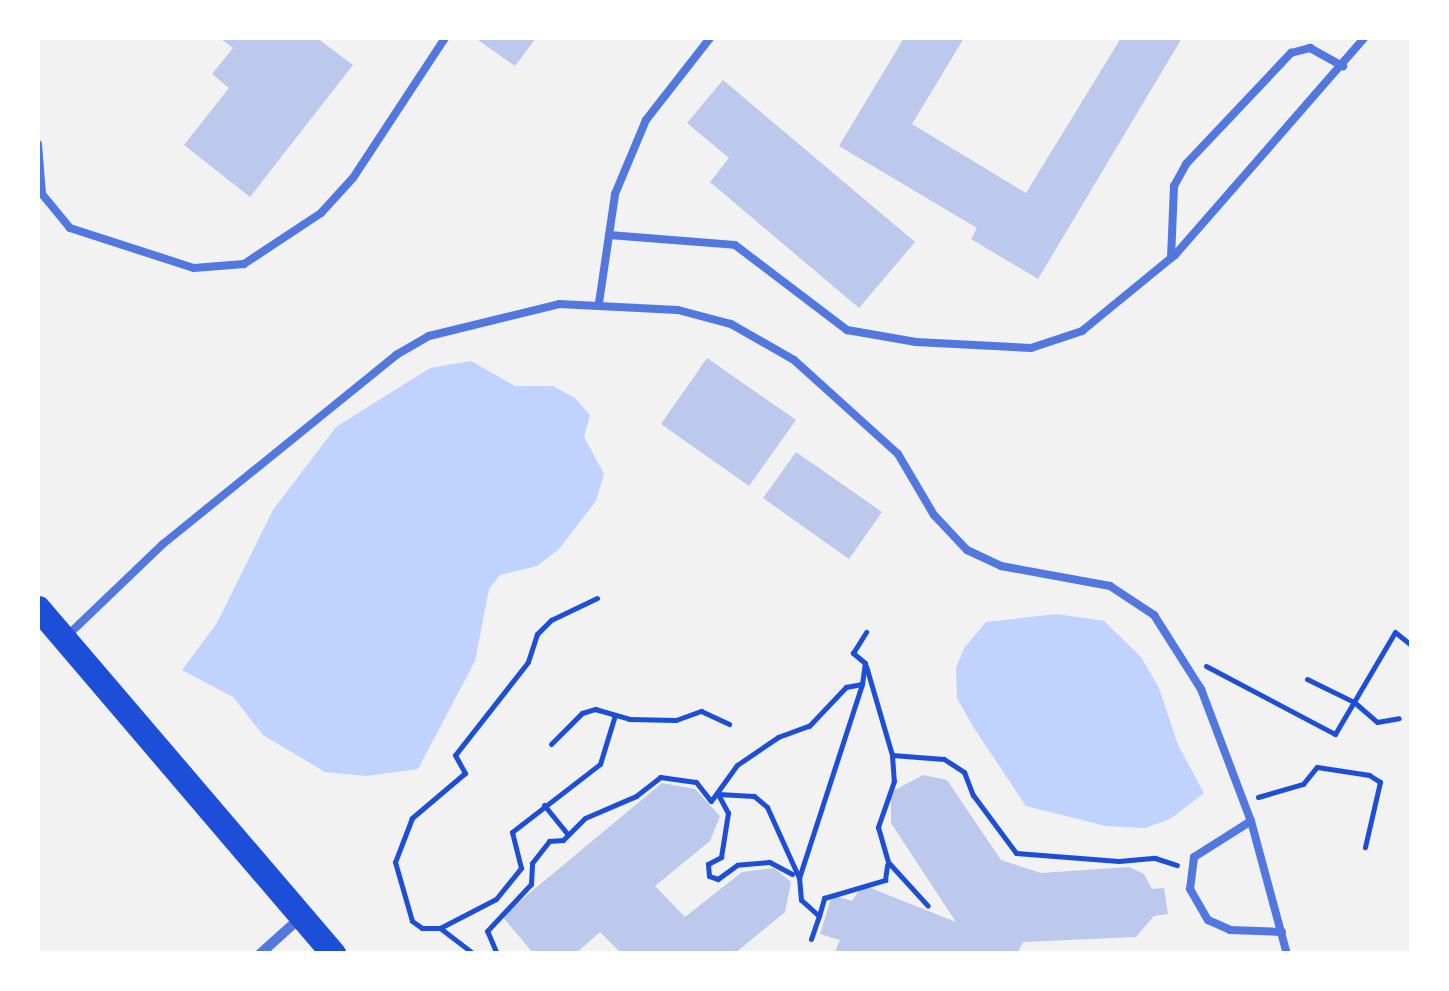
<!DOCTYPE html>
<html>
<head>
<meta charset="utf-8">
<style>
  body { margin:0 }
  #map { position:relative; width:1449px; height:991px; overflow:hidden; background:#f2f2f2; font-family:"Fira Sans Condensed",sans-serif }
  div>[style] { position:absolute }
  .water>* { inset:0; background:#bfd3fe }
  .building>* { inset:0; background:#bdc9ec }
  .path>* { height:5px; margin:-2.5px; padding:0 2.5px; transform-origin:2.5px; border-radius:2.5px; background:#1d4ed8 }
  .service>* { height:8px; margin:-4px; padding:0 4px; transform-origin:4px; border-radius:4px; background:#5277de }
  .minor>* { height:10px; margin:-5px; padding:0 5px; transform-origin:5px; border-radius:5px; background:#5277de }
  .primary>* { height:25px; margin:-12.5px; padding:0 12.5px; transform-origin:12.5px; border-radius:12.5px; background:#1d4ed8 }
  span { translate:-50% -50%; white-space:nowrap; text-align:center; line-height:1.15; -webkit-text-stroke:10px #fff; paint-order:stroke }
  .frame { position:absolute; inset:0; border:40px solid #fff; pointer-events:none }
</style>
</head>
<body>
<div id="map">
  <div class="water">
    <i style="clip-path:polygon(471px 361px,515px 386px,553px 386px,575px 398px,590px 415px,584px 437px,604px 474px,596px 501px,559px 549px,537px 566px,500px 575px,489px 589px,475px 661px,418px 769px,366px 776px,325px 772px,263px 735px,233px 697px,182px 670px,217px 623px,273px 510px,336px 427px,430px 368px)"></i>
    <i style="clip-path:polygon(1057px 614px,1104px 621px,1141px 657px,1159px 688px,1178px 745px,1204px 793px,1170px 819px,1145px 828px,1106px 826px,1026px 806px,972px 725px,957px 698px,956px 668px,964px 648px,986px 622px)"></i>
  </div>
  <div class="building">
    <i style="clip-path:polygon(220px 38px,317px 38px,353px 65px,250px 197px,184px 145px,229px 88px,212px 74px,233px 48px)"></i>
    <i style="clip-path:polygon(475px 38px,536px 38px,515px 66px)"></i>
    <i style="clip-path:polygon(904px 38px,964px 38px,912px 124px,1026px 193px,1121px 38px,1182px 38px,1038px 279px,971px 239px,977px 228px,839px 146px)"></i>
    <i style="clip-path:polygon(723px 80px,915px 242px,859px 308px,710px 182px,729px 158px,687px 123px)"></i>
    <i style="clip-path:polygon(707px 358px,796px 420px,749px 486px,661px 424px)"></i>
    <i style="clip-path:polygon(796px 452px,882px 512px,849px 559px,763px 498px)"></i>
    <i style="clip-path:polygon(923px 775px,947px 780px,1001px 860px,1041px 873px,1129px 867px,1144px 874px,1152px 889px,1164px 888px,1168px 914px,1154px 916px,1136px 937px,1023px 942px,1017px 954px,834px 954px,840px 940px,820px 934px,832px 895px,852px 901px,863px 885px,956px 922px,891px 823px,891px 792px)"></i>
    <i style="clip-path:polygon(662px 783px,695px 789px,720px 816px,710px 841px,655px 886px,685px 917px,742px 872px,774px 868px,791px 882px,785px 912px,734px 954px,622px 954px,600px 932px,575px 954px,534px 954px,502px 916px)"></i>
  </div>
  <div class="path">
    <i style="left:597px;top:598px;width:51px;rotate:154.4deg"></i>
    <i style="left:551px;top:620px;width:20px;rotate:135deg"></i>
    <i style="left:537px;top:634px;width:29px;rotate:108deg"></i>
    <i style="left:528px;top:662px;width:118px;rotate:128.1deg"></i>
    <i style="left:455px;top:755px;width:21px;rotate:61deg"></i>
    <i style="left:465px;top:773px;width:70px;rotate:139.7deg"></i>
    <i style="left:412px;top:818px;width:47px;rotate:111.1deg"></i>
    <i style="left:395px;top:862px;width:61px;rotate:73.9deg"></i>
    <i style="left:412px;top:921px;width:12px;rotate:35deg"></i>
    <i style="left:422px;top:928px;width:18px"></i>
    <i style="left:440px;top:928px;width:63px;rotate:-27.4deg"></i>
    <i style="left:496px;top:899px;width:40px;rotate:-51deg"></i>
    <i style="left:521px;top:868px;width:37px;rotate:-104deg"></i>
    <i style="left:512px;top:832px;width:111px;rotate:-37.7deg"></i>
    <i style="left:600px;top:764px;width:51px;rotate:-73deg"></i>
    <i style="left:866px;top:666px;width:93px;rotate:73.7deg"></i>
    <i style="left:892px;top:755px;width:26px;rotate:86deg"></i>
    <i style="left:894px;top:781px;width:49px;rotate:109.2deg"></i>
    <i style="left:878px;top:827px;width:36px;rotate:74deg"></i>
    <i style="left:888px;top:862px;width:59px;rotate:47.7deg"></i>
    <i style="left:1206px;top:666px;width:146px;rotate:27.8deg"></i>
    <i style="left:1335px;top:734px;width:118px;rotate:-59.5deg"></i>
    <i style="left:1395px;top:632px;width:22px;rotate:39deg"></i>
    <i style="left:1307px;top:679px;width:52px;rotate:26.1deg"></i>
    <i style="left:1354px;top:702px;width:30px;rotate:41deg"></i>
    <i style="left:1377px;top:722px;width:22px;rotate:-10deg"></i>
    <i style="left:551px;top:744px;width:44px;rotate:-45deg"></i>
    <i style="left:582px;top:713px;width:14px;rotate:-17deg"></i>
    <i style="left:595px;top:709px;width:35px;rotate:16deg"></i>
    <i style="left:629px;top:719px;width:47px;rotate:1.2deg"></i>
    <i style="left:676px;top:720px;width:27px;rotate:-20deg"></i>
    <i style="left:701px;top:711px;width:31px;rotate:25deg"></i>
    <i style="left:892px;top:755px;width:52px;rotate:4.4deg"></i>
    <i style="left:944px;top:759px;width:24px;rotate:33deg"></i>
    <i style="left:964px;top:772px;width:25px;rotate:69deg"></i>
    <i style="left:973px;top:795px;width:72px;rotate:53.4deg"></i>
    <i style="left:1016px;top:853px;width:103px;rotate:4.4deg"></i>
    <i style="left:1119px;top:861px;width:36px;rotate:-5deg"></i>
    <i style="left:1155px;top:858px;width:23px;rotate:18deg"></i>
    <i style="left:1258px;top:797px;width:47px;rotate:-16.1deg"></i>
    <i style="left:1303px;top:784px;width:22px;rotate:-51deg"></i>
    <i style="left:1317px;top:767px;width:53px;rotate:8.7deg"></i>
    <i style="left:1369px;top:775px;width:13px;rotate:32deg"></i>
    <i style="left:1380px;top:782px;width:67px;rotate:103deg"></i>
    <i style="left:544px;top:805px;width:36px;rotate:51deg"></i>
    <i style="left:792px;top:874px;width:26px;rotate:-152deg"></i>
    <i style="left:769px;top:862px;width:32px;rotate:175deg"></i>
    <i style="left:737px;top:865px;width:24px;rotate:144deg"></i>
    <i style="left:718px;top:879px;width:9px;rotate:-162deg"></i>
    <i style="left:709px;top:876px;width:12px;rotate:-95deg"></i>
    <i style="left:708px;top:864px;width:15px;rotate:-28deg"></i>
    <i style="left:721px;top:857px;width:45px;rotate:-81deg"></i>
    <i style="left:728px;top:813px;width:21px;rotate:-118deg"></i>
    <i style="left:718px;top:794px;width:36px;rotate:3deg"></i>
    <i style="left:754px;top:796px;width:17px;rotate:40deg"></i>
    <i style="left:767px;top:807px;width:78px;rotate:65.7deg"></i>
    <i style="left:819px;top:916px;width:19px;rotate:-74deg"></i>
    <i style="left:824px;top:898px;width:64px;rotate:-16.4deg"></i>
    <i style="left:885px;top:880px;width:15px;rotate:-82deg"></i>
    <i style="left:440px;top:928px;width:43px;rotate:37.4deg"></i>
    <i style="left:811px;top:939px;width:24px;rotate:-71deg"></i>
    <i style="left:819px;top:916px;width:24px;rotate:-138deg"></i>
    <i style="left:801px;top:900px;width:22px;rotate:-95deg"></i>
    <i style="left:799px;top:878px;width:204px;rotate:-72deg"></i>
    <i style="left:862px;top:684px;width:21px;rotate:-82deg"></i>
    <i style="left:865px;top:663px;width:16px;rotate:-140deg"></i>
    <i style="left:853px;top:653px;width:25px;rotate:-58deg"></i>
    <i style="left:497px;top:954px;width:25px;rotate:-113deg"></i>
    <i style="left:487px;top:931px;width:64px;rotate:-46.9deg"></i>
    <i style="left:531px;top:884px;width:21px;rotate:-87deg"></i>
    <i style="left:532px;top:863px;width:28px;rotate:-52deg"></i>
    <i style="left:549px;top:841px;width:14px;rotate:-4deg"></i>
    <i style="left:563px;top:840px;width:31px;rotate:-45deg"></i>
    <i style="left:585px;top:818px;width:56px;rotate:-23.3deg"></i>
    <i style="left:636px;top:796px;width:31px;rotate:-38deg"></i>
    <i style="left:660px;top:777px;width:36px;rotate:8deg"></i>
    <i style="left:696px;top:782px;width:24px;rotate:52deg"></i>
    <i style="left:711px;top:801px;width:44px;rotate:-54.2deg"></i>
    <i style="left:737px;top:765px;width:50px;rotate:-34.3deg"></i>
    <i style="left:778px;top:737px;width:33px;rotate:-20deg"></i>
    <i style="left:809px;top:726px;width:54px;rotate:-46.5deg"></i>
    <i style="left:846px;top:687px;width:16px;rotate:-11deg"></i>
  </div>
  <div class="service">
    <i style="left:38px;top:144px;width:50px;rotate:85.4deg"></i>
    <i style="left:42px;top:194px;width:44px;rotate:50.5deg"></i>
    <i style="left:70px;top:228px;width:130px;rotate:17.9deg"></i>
    <i style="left:194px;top:268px;width:50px;rotate:-4.6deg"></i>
    <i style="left:244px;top:264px;width:92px;rotate:-33.5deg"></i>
    <i style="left:321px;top:213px;width:47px;rotate:-47.6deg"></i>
    <i style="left:353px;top:178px;width:168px;rotate:-56.7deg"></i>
    <i style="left:609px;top:235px;width:126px;rotate:4.5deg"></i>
    <i style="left:735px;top:245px;width:141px;rotate:37.2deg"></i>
    <i style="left:847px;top:330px;width:70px;rotate:9.9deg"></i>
    <i style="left:916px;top:342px;width:115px;rotate:3deg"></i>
    <i style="left:1031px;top:348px;width:54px;rotate:-18.4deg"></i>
    <i style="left:1082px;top:331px;width:120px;rotate:-39.3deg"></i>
    <i style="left:1175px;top:255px;width:288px;rotate:-48.9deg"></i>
    <i style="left:1171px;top:258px;width:72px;rotate:-87.6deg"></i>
    <i style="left:1174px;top:186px;width:25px;rotate:-61deg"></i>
    <i style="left:1186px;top:164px;width:153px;rotate:-46.6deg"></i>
    <i style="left:1291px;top:53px;width:20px;rotate:-15deg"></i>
    <i style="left:1310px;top:48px;width:38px;rotate:29deg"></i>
    <i style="left:599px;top:303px;width:110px;rotate:-81.6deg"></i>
    <i style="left:615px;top:194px;width:80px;rotate:-67.3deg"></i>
    <i style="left:646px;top:120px;width:104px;rotate:-52deg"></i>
    <i style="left:69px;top:634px;width:130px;rotate:-43.8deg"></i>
    <i style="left:163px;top:544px;width:300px;rotate:-39deg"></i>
    <i style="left:396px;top:355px;width:38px;rotate:-30deg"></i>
    <i style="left:429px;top:336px;width:134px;rotate:-13.8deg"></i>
    <i style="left:559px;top:304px;width:119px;rotate:2.9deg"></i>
    <i style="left:678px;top:310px;width:55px;rotate:14.8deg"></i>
    <i style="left:731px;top:324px;width:73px;rotate:29.7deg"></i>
    <i style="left:794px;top:360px;width:140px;rotate:42.1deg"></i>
    <i style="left:898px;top:454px;width:71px;rotate:59.5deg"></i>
    <i style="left:934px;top:515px;width:48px;rotate:46.7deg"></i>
    <i style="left:967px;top:550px;width:38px;rotate:25deg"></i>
    <i style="left:1001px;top:566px;width:111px;rotate:10.4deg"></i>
    <i style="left:1110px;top:586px;width:53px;rotate:33.4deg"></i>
    <i style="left:1154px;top:615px;width:88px;rotate:57.6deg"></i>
    <i style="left:1201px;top:689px;width:141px;rotate:69.3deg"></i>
    <i style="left:1251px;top:821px;width:138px;rotate:74.9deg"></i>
    <i style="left:1251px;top:821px;width:67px;rotate:147.7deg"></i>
    <i style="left:1194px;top:857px;width:32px;rotate:97deg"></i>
    <i style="left:1190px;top:889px;width:36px;rotate:60deg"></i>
    <i style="left:1208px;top:920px;width:24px;rotate:24deg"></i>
    <i style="left:1230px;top:930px;width:52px;rotate:2.2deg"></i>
  </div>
  <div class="minor">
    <i style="left:260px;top:954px;width:55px;rotate:-42.1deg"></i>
  </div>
  <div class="primary">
    <i style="left:38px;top:608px;width:455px;rotate:49.5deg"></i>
  </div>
  <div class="frame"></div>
</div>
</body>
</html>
